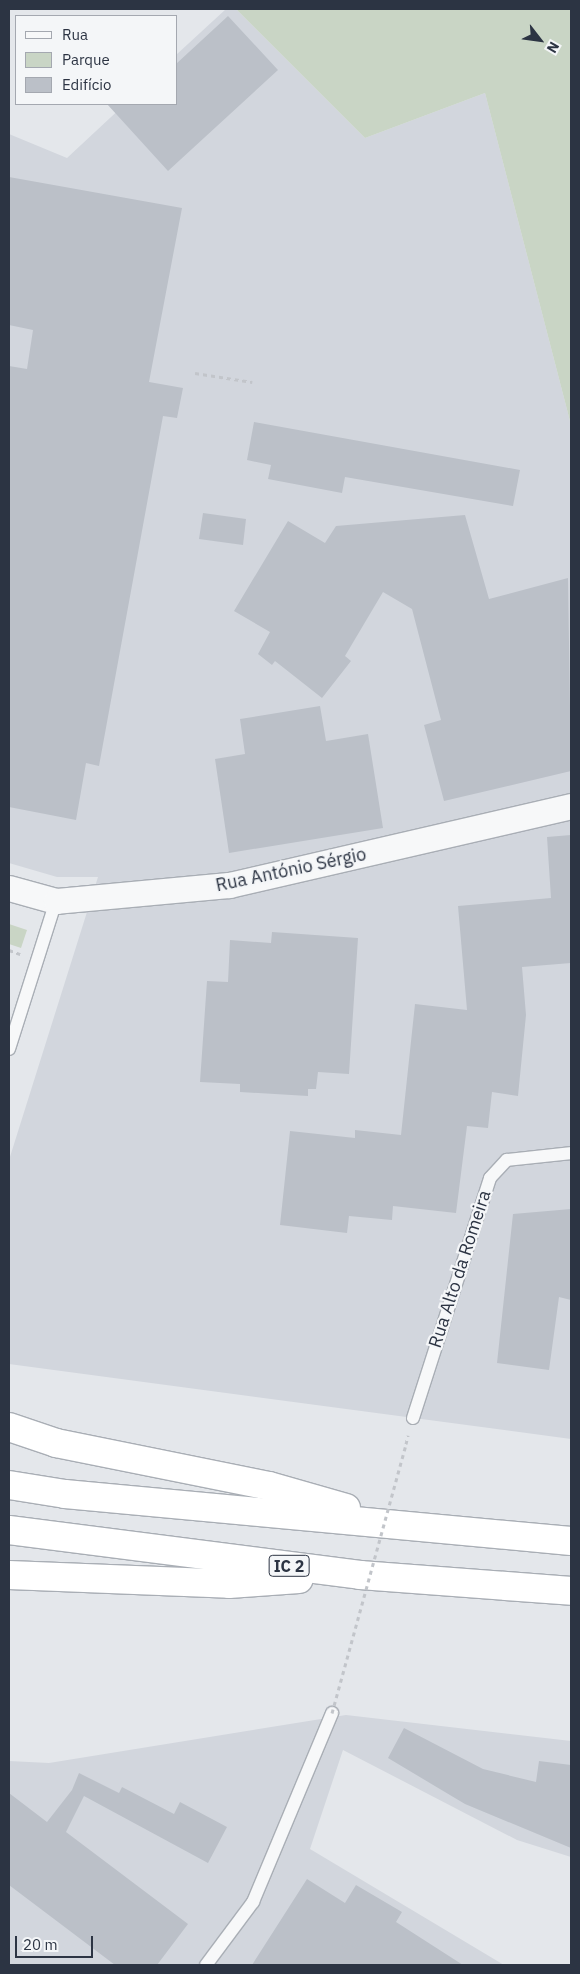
<!DOCTYPE html>
<html>
<head>
<meta charset="utf-8">
<style>
  body { margin:0 }
  #map { position:relative; width:580px; height:1974px; overflow:hidden; background:#e4e7eb; font-family:"IBM Plex Sans",sans-serif }
  div>[style] { position:absolute }
  .built>* { inset:0; background:#d2d6dd }
  .green>* { inset:0; background:#c9d5c5 }
  .building>* { inset:0; background:#bbc0c8 }
  .path>* { height:3px; margin-top:-1.5px; transform-origin:0; background:repeating-linear-gradient(90deg,#c2c5ca 0 4px,transparent 0 8px) }
  .roads { filter:drop-shadow(1px 0 #a9aeb5) drop-shadow(-1px 0 #a9aeb5) drop-shadow(0 1px #a9aeb5) drop-shadow(0 -1px #a9aeb5) }
  .lane>* { height:12px; margin:-6px; padding:0 6px; transform-origin:6px; border-radius:6px; background:#f7f8f9 }
  .street>* { height:25px; margin:-12.5px; padding:0 12.5px; transform-origin:12.5px; border-radius:12.5px; background:#f7f8f9 }
  .highway>* { height:28px; margin:-14px; padding:0 14px; transform-origin:14px; border-radius:14px; background:#fff }
  .path-bridge>* { height:3px; margin-top:-1.5px; transform-origin:0; background:repeating-linear-gradient(90deg,#c2c5ca 0 4px,transparent 0 8px) }
  span { translate:-50% -50%; white-space:nowrap; text-align:center; line-height:1.15; -webkit-text-stroke:4.5px #f4f6f8; paint-order:stroke }
  .shield-label span { padding:1px 4px; background:#f4f6f8; border:1px solid; border-radius:4px; -webkit-text-stroke-width:0 }
  .shield-label { font-size:16px; color:#2c3443; font-weight:700 }
  .street-label { font-size:18px; color:#2c3443 }
  .frame { position:absolute; inset:0; border:10px solid #2c3443; pointer-events:none }
  .legend { position:absolute; left:15px; top:15px; width:162px; height:90px; box-sizing:border-box; background:#f4f6f8; border:1px solid #a4a8b0; margin:0; padding:6px 9px; list-style:none; font-size:15px; color:#2c3443 }
  .legend li { display:flex; align-items:center; gap:10px; height:25px }
  .legend b { width:25px; border:1px solid #a4a8b0 }
  .north { position:absolute; left:515px; top:15px; width:50px; height:50px; -webkit-text-stroke:4px #f4f6f8; paint-order:stroke; rotate:120deg; font-size:14px; font-weight:700; line-height:20px; text-align:center; color:#2c3443 }
  .north::after { content:''; display:block; margin:auto; width:18px; height:22px; background:#2c3443; clip-path:polygon(50% 0,100% 100%,50% 72%,0 100%) }
  .scale { position:absolute; left:15px; top:1936px; width:78px; height:22px; box-sizing:border-box; border:2px solid #2c3443; border-top:0; padding-left:6px; font-size:15px; line-height:18px; white-space:nowrap; color:#2c3443; -webkit-text-stroke:4px #f4f6f8; paint-order:stroke }
</style>
</head>
<body>
<div id="map">
  <div class="built">
    <i style="clip-path:polygon(226px 9px,236px 9px,365px 138px,485px 93px,571px 425px,571px 1439px,9px 1364px,9px 1160px,98px 877px,57px 877px,9px 863px,9px 134px,67px 158px,125px 104px,176px 104px,176px 55px)"></i>
    <i style="clip-path:polygon(346px 1715px,571px 1741px,571px 1857px,517px 1840px,343px 1750px,310px 1849px,504px 1965px,9px 1965px,9px 1761px,49px 1763px)"></i>
  </div>
  <div class="green">
    <i style="clip-path:polygon(236px 9px,571px 9px,571px 425px,485px 93px,365px 138px)"></i>
    <i style="clip-path:polygon(9px 924px,27px 930px,21px 948px,9px 944px)"></i>
  </div>
  <div class="building">
    <i style="clip-path:polygon(228px 16px,278px 70px,168px 171px,107px 104px,176px 104px,176px 64px)"></i>
    <i style="clip-path:polygon(9px 177px,182px 208px,149px 382px,183px 388px,177px 418px,163px 416px,99px 766px,86px 763px,76px 820px,9px 807px,9px 366px,27px 369px,33px 330px,9px 325px)"></i>
    <i style="clip-path:polygon(254px 422px,520px 470px,513px 506px,345px 477px,342px 493px,268px 479px,271px 465px,247px 460px)"></i>
    <i style="clip-path:polygon(203px 513px,246px 519px,243px 545px,199px 539px)"></i>
    <i style="clip-path:polygon(465px 515px,489px 599px,568px 578px,571px 771px,444px 801px,424px 725px,441px 720px,412px 609px,383px 592px,345px 656px,351px 661px,322px 698px,275px 661px,272px 665px,258px 654px,270px 632px,234px 611px,288px 521px,325px 543px,336px 526px)"></i>
    <i style="clip-path:polygon(320px 706px,326px 741px,368px 734px,383px 828px,229px 853px,215px 759px,245px 754px,240px 719px)"></i>
    <i style="clip-path:polygon(571px 835px,571px 963px,522px 967px,526px 1015px,518px 1096px,492px 1092px,488px 1128px,467px 1126px,456px 1213px,393px 1206px,392px 1220px,349px 1216px,347px 1233px,280px 1225px,290px 1131px,355px 1138px,355px 1130px,401px 1135px,415px 1004px,467px 1010px,458px 906px,551px 898px,547px 837px)"></i>
    <i style="clip-path:polygon(272px 932px,358px 938px,349px 1074px,318px 1072px,316px 1089px,308px 1089px,308px 1096px,240px 1092px,240px 1084px,200px 1082px,207px 981px,228px 982px,230px 940px,271px 943px)"></i>
    <i style="clip-path:polygon(571px 1209px,571px 1300px,559px 1297px,549px 1370px,497px 1363px,513px 1214px)"></i>
    <i style="clip-path:polygon(404px 1728px,483px 1769px,536px 1782px,539px 1761px,571px 1765px,571px 1848px,465px 1804px,388px 1758px)"></i>
    <i style="clip-path:polygon(79px 1773px,119px 1793px,122px 1787px,174px 1814px,180px 1802px,227px 1827px,208px 1863px,84px 1796px,66px 1832px,188px 1924px,157px 1965px,115px 1965px,9px 1885px,9px 1793px,47px 1822px,72px 1790px)"></i>
    <i style="clip-path:polygon(307px 1879px,345px 1903px,356px 1885px,402px 1912px,396px 1922px,463px 1965px,252px 1965px)"></i>
  </div>
  <div class="path">
    <i style="left:195px;top:373px;width:58px;rotate:9deg"></i>
    <i style="left:9px;top:950px;width:12px;rotate:20deg"></i>
    <i style="left:406px;top:1444px;width:9px;rotate:-77deg"></i>
  </div>
  <div class="roads">
    <div class="lane">
      <i style="left:9px;top:1049px;width:155px;rotate:-72.4deg"></i>
      <i style="left:413px;top:1418px;width:252px;rotate:-72.2deg"></i>
      <i style="left:490px;top:1178px;width:25px;rotate:-47deg"></i>
      <i style="left:507px;top:1160px;width:64px;rotate:-6.2deg"></i>
      <i style="left:206px;top:1965px;width:79px;rotate:-53.3deg"></i>
      <i style="left:253px;top:1902px;width:205px;rotate:-67.3deg"></i>
    </div>
    <div class="street">
      <i style="left:9px;top:888px;width:49px;rotate:15.5deg"></i>
      <i style="left:56px;top:901px;width:174px;rotate:-5.3deg"></i>
      <i style="left:229px;top:885px;width:351px;rotate:-13deg"></i>
    </div>
    <div class="highway">
      <i style="left:9px;top:1427px;width:50px;rotate:18.8deg"></i>
      <i style="left:56px;top:1443px;width:217px;rotate:11.4deg"></i>
      <i style="left:269px;top:1486px;width:80px;rotate:15.9deg"></i>
      <i style="left:9px;top:1485px;width:57px;rotate:9.1deg"></i>
      <i style="left:65px;top:1494px;width:508px;rotate:5.31deg"></i>
      <i style="left:9px;top:1530px;width:354px;rotate:7.3deg"></i>
      <i style="left:360px;top:1575px;width:212px;rotate:4.3deg"></i>
      <i style="left:9px;top:1575px;width:220px;rotate:2.3deg"></i>
      <i style="left:229px;top:1584px;width:70px;rotate:-4.1deg"></i>
    </div>
  </div>
  <div class="path-bridge">
    <i style="left:332px;top:1713px;width:279px;rotate:-74.6deg"></i>
  </div>
  <div class="shield-label">
    <span style="left:289px;top:1566px">IC 2</span>
  </div>
  <div class="street-label">
    <span style="left:291px;top:870px;rotate:-12deg">Rua António Sérgio</span>
    <span style="left:460px;top:1269px;rotate:-72deg">Rua Alto da Romeira</span>
  </div>
  <div class="frame"></div>
  <ul class="legend">
  <li><b style="height:6px;background:#f7f8f9"></b>Rua</li>
  <li><b style="height:14px;background:#c9d5c5"></b>Parque</li>
  <li><b style="height:14px;background:#bbc0c8"></b>Edifício</li>
  </ul>
  <div class="north">N</div>
  <div class="scale">20 m</div>
</div>
</body>
</html>
